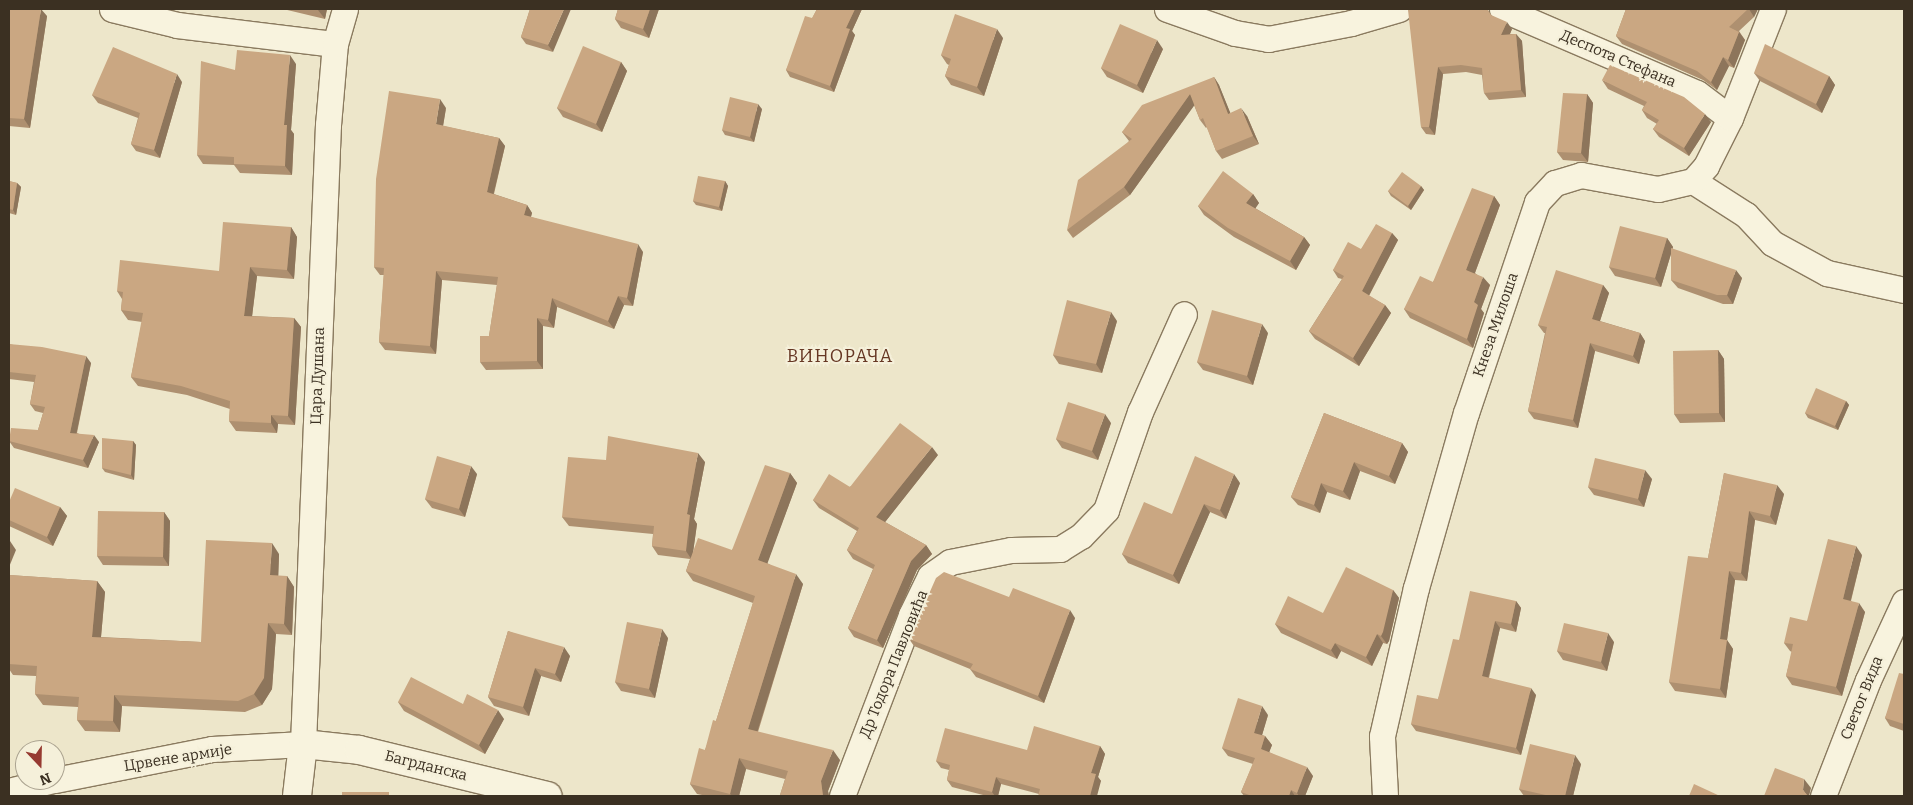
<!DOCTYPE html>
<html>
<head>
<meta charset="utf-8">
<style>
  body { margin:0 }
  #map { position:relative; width:1913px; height:805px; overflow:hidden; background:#ede6ca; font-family:Bitter,serif }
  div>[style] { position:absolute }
  .roads { filter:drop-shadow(1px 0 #8a7a5f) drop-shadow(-1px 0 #8a7a5f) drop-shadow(0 1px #8a7a5f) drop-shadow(0 -1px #8a7a5f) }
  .street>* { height:25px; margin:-12.5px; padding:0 12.5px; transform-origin:12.5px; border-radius:12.5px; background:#f8f3de }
  .secondary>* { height:28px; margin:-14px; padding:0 14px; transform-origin:14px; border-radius:14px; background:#f8f3de }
  .wall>* { inset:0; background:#ae9070 }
  .shaded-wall>* { inset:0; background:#8d755b }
  .building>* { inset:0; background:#caa782 }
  span { translate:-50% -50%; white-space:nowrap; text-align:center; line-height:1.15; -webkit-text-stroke:4px #f5f0da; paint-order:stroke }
  .street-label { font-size:15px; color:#3b3022 }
  .quarter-label { font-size:18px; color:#663723; letter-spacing:1px }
  .frame { position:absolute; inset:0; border:10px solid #3b3022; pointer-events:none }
  .north { position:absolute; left:15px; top:740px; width:50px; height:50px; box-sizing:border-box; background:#f5f0da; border:1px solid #aba390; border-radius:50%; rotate:159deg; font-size:14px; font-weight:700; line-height:20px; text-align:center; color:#3b3022 }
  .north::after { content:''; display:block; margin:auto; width:18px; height:22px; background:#963a31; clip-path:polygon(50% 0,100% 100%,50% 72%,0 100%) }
</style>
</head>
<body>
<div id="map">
  <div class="roads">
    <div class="street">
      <i style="left:112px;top:9px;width:67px;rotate:13.8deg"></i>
      <i style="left:177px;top:25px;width:159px;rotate:6.9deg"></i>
      <i style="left:1167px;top:9px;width:72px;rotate:19.4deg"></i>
      <i style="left:1235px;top:33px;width:34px;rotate:10deg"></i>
      <i style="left:1268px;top:39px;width:85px;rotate:-10.9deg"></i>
      <i style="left:1351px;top:23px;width:50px;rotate:-16.3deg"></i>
      <i style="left:1502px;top:9px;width:212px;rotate:23.3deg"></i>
      <i style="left:1697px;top:93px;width:41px;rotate:37.1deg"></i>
      <i style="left:1693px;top:181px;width:63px;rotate:32.7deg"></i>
      <i style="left:1746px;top:215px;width:38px;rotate:47deg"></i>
      <i style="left:1772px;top:243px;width:63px;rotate:28.6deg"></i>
      <i style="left:1827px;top:273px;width:79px;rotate:12.4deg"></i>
      <i style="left:55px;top:780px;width:160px;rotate:-11.2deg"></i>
      <i style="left:212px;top:749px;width:91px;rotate:-3.1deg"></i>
      <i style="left:303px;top:744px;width:620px;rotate:-87.69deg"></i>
      <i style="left:328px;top:125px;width:81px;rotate:-85.1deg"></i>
      <i style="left:335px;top:44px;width:36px;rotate:-74deg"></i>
      <i style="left:9px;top:791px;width:45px;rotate:-14deg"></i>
      <i style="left:842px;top:796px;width:194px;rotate:-69.1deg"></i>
      <i style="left:911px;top:615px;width:43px;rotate:-64deg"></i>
      <i style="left:930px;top:576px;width:24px;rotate:-35deg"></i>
      <i style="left:950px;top:562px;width:62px;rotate:-11.1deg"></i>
      <i style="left:1011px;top:550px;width:49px;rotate:-1.2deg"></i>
      <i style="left:1060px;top:549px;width:25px;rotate:-32deg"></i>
      <i style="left:1081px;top:536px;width:36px;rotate:-46deg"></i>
      <i style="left:1106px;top:510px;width:104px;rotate:-70.9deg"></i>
      <i style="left:1140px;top:412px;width:107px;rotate:-65.8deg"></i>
      <i style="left:1385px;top:796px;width:60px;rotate:-92.9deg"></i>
      <i style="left:1382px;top:736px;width:152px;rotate:-77.1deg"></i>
      <i style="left:1416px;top:588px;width:182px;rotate:-74.1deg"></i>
      <i style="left:1466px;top:413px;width:223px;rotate:-71.4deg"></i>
      <i style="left:1537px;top:202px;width:26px;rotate:-47deg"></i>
      <i style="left:1555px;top:183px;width:27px;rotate:-17deg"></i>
      <i style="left:1581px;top:175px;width:78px;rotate:10.3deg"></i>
      <i style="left:1658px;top:189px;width:36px;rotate:-13deg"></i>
      <i style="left:1693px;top:181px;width:20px;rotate:-49deg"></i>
      <i style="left:1706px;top:166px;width:54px;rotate:-63.4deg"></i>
      <i style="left:1730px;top:118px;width:117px;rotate:-68.5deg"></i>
      <i style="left:1823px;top:796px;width:124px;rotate:-68.8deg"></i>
      <i style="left:1868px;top:680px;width:86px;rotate:-65.2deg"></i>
    </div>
    <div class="secondary">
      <i style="left:297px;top:796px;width:52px;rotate:-83.4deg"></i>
      <i style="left:303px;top:744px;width:56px;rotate:6.1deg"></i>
      <i style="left:359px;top:750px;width:194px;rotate:13.7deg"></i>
    </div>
  </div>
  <div class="wall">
    <i style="clip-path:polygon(9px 9px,47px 16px,30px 128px,9px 126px)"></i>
    <i style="clip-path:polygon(283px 9px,327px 9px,325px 19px)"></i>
    <i style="clip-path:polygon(530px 9px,553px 52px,526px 44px,521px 37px)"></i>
    <i style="clip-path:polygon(618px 9px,659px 9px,649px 38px,621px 28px,615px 19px)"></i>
    <i style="clip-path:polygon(817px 9px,862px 9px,852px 31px,855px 35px,834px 92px,790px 77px,786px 70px)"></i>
    <i style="clip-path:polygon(1416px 9px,1488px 9px,1488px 10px,1491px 15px,1512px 29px,1510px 34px,1516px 34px,1522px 41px,1526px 97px,1489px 100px,1484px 93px,1482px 75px,1466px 72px,1443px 74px,1435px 135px,1426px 134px,1421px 127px)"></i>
    <i style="clip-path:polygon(1626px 9px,1758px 9px,1754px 17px,1739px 31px,1745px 40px,1734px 68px,1729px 66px,1717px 90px,1703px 80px,1622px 44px,1616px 36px)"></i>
    <i style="clip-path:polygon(1003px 38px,984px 96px,951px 85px,945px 76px,949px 65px,947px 64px,941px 55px)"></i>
    <i style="clip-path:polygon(1163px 49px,1143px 93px,1107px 77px,1101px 68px)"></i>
    <i style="clip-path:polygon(621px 62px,627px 71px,602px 132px,563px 117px,557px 108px)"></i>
    <i style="clip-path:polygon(296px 64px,291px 130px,294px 134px,292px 175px,240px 173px,234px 165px,203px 164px,197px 155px,235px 70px)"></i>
    <i style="clip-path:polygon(1754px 73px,1829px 76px,1835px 85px,1822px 113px,1760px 81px)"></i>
    <i style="clip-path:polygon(1214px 77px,1219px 85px,1230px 113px,1247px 116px,1259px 144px,1222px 159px,1216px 151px,1207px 127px,1206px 128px,1200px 120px,1194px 105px,1130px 195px,1073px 238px,1067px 230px,1129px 141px,1122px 132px)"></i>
    <i style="clip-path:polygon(1602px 80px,1711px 122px,1689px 156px,1659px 137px,1653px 129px,1657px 124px,1647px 118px,1642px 110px,1644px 106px,1608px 89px)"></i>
    <i style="clip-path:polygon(182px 82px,160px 158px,136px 151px,131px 144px,138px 118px,98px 103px,92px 95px)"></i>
    <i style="clip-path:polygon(1587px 94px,1593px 103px,1588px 162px,1563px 160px,1557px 152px)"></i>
    <i style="clip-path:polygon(446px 108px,443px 126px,499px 138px,505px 146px,494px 194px,527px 205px,532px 213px,531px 217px,643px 252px,633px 306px,624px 305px,614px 329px,557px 307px,554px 328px,543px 326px,543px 369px,486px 370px,480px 362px,489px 336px,497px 285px,442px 280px,436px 354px,385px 350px,379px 342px,384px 275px,380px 275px,374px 267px)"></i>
    <i style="clip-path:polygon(762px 109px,754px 142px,725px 135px,722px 130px)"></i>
    <i style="clip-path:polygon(9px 181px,17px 183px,21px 187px,16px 215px,9px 213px)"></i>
    <i style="clip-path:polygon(725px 181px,728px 186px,722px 211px,696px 205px,693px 201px)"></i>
    <i style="clip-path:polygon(1421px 186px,1424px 190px,1411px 210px,1391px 196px,1388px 191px)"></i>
    <i style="clip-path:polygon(1253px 194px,1259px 203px,1255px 208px,1304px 237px,1310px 245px,1296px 270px,1234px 237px,1204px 215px,1198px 206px)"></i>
    <i style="clip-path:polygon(1494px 196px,1500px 205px,1475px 273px,1490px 285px,1481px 309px,1484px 313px,1473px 348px,1410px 318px,1404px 309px,1433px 282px)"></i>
    <i style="clip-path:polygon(291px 227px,297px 237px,294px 279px,257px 276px,252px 316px,294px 318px,301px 327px,295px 425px,278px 424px,277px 433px,236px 431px,229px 421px,230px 409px,187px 395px,138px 386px,131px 377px,142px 322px,128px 320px,121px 310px,122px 299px,117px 291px,219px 271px)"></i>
    <i style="clip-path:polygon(1392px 233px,1398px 240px,1369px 296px,1385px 305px,1391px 313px,1359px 366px,1315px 339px,1309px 331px,1342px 279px,1338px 278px,1333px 270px,1361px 249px)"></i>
    <i style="clip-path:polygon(1667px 238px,1673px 247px,1672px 249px,1742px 278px,1733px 304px,1723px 304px,1678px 288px,1671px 280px,1671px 254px,1661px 287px,1615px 276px,1609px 267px)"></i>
    <i style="clip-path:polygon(1603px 285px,1609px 293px,1600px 321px,1640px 333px,1645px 341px,1639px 364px,1595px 351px,1578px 428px,1534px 419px,1528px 411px,1545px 333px,1544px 333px,1538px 325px)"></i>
    <i style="clip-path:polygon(1117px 321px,1102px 373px,1059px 364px,1053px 355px)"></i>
    <i style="clip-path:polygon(1268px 333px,1253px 385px,1203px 370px,1197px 362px)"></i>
    <i style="clip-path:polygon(9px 344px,91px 363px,77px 433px,99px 442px,88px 468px,14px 448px,9px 441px,38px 430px,43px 413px,35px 411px,30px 404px,34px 382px,9px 379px)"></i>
    <i style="clip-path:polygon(1718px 350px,1724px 359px,1725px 422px,1680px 423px,1674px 414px)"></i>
    <i style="clip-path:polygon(1846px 401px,1849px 405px,1838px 430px,1808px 418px,1805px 413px)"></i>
    <i style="clip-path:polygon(1324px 413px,1402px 443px,1408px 452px,1395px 484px,1360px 471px,1350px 500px,1327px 492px,1320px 513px,1298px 505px,1291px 497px)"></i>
    <i style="clip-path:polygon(1111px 423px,1098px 460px,1062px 448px,1056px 439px)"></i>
    <i style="clip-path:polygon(133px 441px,136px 445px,134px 480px,105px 472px,102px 468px)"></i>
    <i style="clip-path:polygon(938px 455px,885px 522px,926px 545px,932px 554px,917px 570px,883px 648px,854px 637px,848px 628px,873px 569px,853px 559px,847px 550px,857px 531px,819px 508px,813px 500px)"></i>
    <i style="clip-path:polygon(606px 460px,705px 462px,694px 519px,697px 524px,693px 552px,732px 550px,790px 473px,797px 483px,767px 563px,803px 584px,758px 732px,840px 760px,828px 791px,829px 796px,781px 796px,780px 795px,785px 779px,746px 769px,739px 796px,707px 796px,697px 794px,690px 784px,705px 750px,716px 721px,753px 603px,693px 581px,686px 571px,690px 559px,658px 555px,652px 546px,653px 534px,569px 526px,562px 517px)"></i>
    <i style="clip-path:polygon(1724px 473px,1784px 494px,1776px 525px,1755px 520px,1747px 581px,1735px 580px,1727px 640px,1733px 649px,1726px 698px,1675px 691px,1669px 682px,1708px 558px)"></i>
    <i style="clip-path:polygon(477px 474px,465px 517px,432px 508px,425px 499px)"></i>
    <i style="clip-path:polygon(1652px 479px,1644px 507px,1594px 495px,1588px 487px)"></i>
    <i style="clip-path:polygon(1240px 483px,1226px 519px,1210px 512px,1179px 584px,1128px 563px,1122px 554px,1172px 514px)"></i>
    <i style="clip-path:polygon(9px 502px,60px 507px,67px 516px,53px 546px,9px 526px)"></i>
    <i style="clip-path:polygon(164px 512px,170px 521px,169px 566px,103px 565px,97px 556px)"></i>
    <i style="clip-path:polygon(279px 554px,278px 576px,287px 576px,294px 587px,292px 635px,276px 634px,272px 689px,262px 705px,245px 712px,122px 706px,120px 732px,85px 731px,77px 720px,78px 707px,43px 705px,35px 694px,36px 676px,13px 675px,9px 669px,9px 575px,97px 581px,105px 592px,101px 637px,201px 642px)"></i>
    <i style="clip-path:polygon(1862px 555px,1851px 601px,1865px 612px,1842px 696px,1792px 685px,1786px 676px,1792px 652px,1790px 651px,1784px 643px,1807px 621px)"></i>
    <i style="clip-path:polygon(1393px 590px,1399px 598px,1389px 641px,1387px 644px,1383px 643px,1372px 666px,1341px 651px,1337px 659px,1281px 633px,1275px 624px,1323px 613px)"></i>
    <i style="clip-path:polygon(1009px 597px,1075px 618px,1044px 703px,976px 677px,970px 669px,914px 646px,909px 639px)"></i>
    <i style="clip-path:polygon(1516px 601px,1521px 608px,1516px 632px,1500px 628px,1489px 678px,1536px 695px,1521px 755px,1416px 731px,1411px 724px,1438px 699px,1459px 640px)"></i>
    <i style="clip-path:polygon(508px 631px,570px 656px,561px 682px,541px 676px,529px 716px,494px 706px,488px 697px)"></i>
    <i style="clip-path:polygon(668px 638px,655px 698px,621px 691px,615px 682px)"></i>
    <i style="clip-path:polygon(1614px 642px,1607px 671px,1563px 660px,1557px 651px)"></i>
    <i style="clip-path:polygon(1904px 674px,1904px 731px,1890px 726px,1885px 718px)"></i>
    <i style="clip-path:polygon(398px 702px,463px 704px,504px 719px,485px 754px,404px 711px)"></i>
    <i style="clip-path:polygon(1268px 715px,1262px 735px,1265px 736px,1272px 745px,1269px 752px,1313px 776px,1305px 796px,1244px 796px,1241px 792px,1253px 764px,1228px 756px,1222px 748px)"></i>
    <i style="clip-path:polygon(1100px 746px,1105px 754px,1098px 777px,1101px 781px,1039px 794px,1001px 784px,998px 796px,987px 796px,952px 787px,947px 780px,949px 770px,941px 768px,936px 761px,1027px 750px)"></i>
    <i style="clip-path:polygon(1581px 764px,1573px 796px,1524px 796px,1519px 789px)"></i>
  </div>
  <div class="shaded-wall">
    <i style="clip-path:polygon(41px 9px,47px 16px,30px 128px,24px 119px)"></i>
    <i style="clip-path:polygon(318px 9px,327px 9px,325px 19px,318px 10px)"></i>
    <i style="clip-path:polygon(564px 9px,571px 9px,553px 52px,548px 45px)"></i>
    <i style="clip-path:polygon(650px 9px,659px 9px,649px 38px,643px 29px)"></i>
    <i style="clip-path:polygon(855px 9px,862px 9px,852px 31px,855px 35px,834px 92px,830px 86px,846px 28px)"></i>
    <i style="clip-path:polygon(1749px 9px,1758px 9px,1754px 17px)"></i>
    <i style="clip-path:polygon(1507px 22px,1512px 29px,1506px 43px,1501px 35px)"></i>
    <i style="clip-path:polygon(997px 29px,1003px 38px,984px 96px,977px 87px)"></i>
    <i style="clip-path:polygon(1739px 32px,1745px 40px,1734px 68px,1728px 60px)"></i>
    <i style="clip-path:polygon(1516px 34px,1522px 41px,1526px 97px,1521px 90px)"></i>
    <i style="clip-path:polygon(1157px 40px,1163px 49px,1143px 93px,1137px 85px)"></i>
    <i style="clip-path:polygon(290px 55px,296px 64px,291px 130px,294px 134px,292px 175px,285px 166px,284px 125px)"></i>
    <i style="clip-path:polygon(1723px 57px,1729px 66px,1717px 90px,1711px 82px)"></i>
    <i style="clip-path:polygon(621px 62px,627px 71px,602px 132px,596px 124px)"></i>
    <i style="clip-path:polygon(1438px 67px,1443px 74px,1435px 135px,1429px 127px)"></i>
    <i style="clip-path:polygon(177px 74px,182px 82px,160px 158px,154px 150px)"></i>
    <i style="clip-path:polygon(1829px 76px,1835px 85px,1822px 113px,1816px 104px)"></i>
    <i style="clip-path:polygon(1214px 77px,1219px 85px,1234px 122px,1228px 114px)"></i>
    <i style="clip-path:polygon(1190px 94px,1196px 103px,1130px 195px,1124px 187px)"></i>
    <i style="clip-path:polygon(1587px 94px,1593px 103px,1588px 162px,1581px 153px)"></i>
    <i style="clip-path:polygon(440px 99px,446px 108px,442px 132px,436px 124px)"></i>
    <i style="clip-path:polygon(758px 104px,762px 109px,754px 142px,750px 137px)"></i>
    <i style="clip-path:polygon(1241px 108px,1247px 116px,1259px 144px,1253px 136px)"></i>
    <i style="clip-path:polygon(1705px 114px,1711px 122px,1689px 156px,1684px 148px)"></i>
    <i style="clip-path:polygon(499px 138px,505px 146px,492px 200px,487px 192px)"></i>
    <i style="clip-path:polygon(725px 181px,728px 186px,722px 211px,719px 207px)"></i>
    <i style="clip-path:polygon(17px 183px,21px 187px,16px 215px,13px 210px)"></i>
    <i style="clip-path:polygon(1421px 186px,1424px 190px,1411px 210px,1408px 206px)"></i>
    <i style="clip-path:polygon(1253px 194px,1259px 203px,1253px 212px,1246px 203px)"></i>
    <i style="clip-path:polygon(1494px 196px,1500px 205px,1473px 278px,1466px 270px)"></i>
    <i style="clip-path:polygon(527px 205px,532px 213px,529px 223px,524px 215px)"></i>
    <i style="clip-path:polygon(291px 227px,297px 237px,294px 279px,287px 270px)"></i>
    <i style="clip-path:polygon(1392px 233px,1398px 240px,1367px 299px,1362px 291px)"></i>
    <i style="clip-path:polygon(1304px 237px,1310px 245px,1296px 270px,1290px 261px)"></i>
    <i style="clip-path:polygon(1667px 238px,1673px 247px,1661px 287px,1655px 278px)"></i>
    <i style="clip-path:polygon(638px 244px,643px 252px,633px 306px,627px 298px)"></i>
    <i style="clip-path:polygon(250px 267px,257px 276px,251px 325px,244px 316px)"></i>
    <i style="clip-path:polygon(1736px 270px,1742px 278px,1733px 304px,1727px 295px)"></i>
    <i style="clip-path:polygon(436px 271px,442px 280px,436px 354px,430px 346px)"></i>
    <i style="clip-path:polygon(1483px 277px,1490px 285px,1481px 309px,1484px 313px,1473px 348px,1467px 339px,1474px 302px)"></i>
    <i style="clip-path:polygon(1603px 285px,1609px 293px,1598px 327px,1592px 319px)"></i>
    <i style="clip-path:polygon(618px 296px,624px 305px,614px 329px,608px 321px)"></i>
    <i style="clip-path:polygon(552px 298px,557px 307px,554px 328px,548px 320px)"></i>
    <i style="clip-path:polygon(1385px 305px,1391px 313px,1359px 366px,1353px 358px)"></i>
    <i style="clip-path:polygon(1111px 312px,1117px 321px,1102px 373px,1096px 364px)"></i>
    <i style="clip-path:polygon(294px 318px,301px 327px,295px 425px,288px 416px)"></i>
    <i style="clip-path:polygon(537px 318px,543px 326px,543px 369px,537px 361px)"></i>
    <i style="clip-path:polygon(1262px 324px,1268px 333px,1253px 385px,1247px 376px)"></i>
    <i style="clip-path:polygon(1640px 333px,1645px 341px,1639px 364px,1633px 356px)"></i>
    <i style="clip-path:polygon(1590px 343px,1595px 351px,1578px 428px,1573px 420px)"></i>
    <i style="clip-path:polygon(1718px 350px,1724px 359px,1725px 422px,1719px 413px)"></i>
    <i style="clip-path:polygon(86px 356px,91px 363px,75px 440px,70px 433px)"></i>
    <i style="clip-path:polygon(1846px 401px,1849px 405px,1838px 430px,1835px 426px)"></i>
    <i style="clip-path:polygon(1105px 414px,1111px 423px,1098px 460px,1092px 451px)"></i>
    <i style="clip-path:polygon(271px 415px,278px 424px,277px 433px,271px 423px)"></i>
    <i style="clip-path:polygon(94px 435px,99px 442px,88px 468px,83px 460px)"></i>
    <i style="clip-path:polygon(133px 441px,136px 445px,134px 480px,131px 475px)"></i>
    <i style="clip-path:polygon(1402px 443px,1408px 452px,1395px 484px,1389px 476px)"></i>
    <i style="clip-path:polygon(932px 447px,938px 455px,882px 526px,876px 517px)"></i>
    <i style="clip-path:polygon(698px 453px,705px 462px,694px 519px,697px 524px,692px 560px,686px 551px,687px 514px)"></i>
    <i style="clip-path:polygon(1354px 462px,1360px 471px,1350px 500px,1343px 491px)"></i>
    <i style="clip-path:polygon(471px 466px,477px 474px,465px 517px,459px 509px)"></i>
    <i style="clip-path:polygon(1645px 470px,1652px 479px,1644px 507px,1638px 499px)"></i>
    <i style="clip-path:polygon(790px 473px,797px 483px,765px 570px,758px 560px)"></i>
    <i style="clip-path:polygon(1234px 474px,1240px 483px,1226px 519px,1220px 510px)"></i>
    <i style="clip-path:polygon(1321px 483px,1327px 492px,1320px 513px,1314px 505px)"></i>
    <i style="clip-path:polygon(1777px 485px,1784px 494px,1776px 525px,1770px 516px)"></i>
    <i style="clip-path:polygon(1204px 504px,1210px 512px,1179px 584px,1173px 575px)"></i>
    <i style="clip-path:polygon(60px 507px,67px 516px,53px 546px,47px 537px)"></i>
    <i style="clip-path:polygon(1749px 511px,1755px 520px,1747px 581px,1741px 573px)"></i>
    <i style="clip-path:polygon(164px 512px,170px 521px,169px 566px,163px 557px)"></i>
    <i style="clip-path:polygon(10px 541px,16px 550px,9px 567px,9px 544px)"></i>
    <i style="clip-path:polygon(272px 543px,279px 554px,278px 586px,270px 575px)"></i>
    <i style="clip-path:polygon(926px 545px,932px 554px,917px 570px,883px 648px,877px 640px,911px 561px)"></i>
    <i style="clip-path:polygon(1856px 546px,1862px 555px,1849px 607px,1843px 599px)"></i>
    <i style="clip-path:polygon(1729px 571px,1735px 580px,1726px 648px,1720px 639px)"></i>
    <i style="clip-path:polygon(796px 574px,803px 584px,755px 739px,748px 729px)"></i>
    <i style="clip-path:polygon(287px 576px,294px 587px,292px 635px,284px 624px)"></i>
    <i style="clip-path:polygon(97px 581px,105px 592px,100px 648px,92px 637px)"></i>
    <i style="clip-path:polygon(1393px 590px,1399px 598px,1389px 641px,1387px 644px,1381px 636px)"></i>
    <i style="clip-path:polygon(1516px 601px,1521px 608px,1516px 632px,1511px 624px)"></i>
    <i style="clip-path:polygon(1859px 603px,1865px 612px,1842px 696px,1836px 687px)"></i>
    <i style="clip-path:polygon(1070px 610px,1075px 618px,1044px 703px,1038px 696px)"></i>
    <i style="clip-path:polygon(1495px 621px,1500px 628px,1487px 683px,1482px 676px)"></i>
    <i style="clip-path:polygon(268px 623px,276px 634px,272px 689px,262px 705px,254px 694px)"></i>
    <i style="clip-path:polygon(662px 629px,668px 638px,655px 698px,649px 689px)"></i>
    <i style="clip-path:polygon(1608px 633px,1614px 642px,1607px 671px,1601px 662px)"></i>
    <i style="clip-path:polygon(1377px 634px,1383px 643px,1372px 666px,1366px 657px)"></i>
    <i style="clip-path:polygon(1727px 640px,1733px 649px,1726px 698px,1720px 689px)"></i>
    <i style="clip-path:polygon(1335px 643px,1341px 651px,1337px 659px,1331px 650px)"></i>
    <i style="clip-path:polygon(564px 647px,570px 656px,561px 682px,555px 674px)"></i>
    <i style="clip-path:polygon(535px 668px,541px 676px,529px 716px,523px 707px)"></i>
    <i style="clip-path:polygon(1531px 688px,1536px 695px,1521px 755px,1516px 748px)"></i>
    <i style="clip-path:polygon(114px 695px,122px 706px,120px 732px,113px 721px)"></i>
    <i style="clip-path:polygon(1262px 706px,1268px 715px,1260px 742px,1254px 733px)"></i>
    <i style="clip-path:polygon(498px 710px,504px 719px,485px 754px,479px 745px)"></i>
    <i style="clip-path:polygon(1265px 736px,1272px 745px,1267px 758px,1261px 749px)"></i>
    <i style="clip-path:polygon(1100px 746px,1105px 754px,1098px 777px,1101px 781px,1097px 796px,1090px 796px,1091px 773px)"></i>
    <i style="clip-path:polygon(833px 750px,840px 760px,828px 791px,829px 796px,823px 796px,821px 781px)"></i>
    <i style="clip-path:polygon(1575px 755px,1581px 764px,1573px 796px,1565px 796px)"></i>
    <i style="clip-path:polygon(739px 758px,746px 769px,739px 796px,732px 796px,730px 794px)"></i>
    <i style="clip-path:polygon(1307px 767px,1313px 776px,1305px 796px,1299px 796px,1297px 793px)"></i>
    <i style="clip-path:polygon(996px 777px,1001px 784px,998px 796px,995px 796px,992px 792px)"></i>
    <i style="clip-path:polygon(1804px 779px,1811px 788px,1809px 796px,1807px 796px,1803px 790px)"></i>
    <i style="clip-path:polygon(1291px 790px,1295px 796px,1289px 796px)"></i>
  </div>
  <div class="building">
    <i style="clip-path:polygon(9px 9px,41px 9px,24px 119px,9px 118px)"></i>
    <i style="clip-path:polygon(530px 9px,564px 9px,548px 45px,521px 37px)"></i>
    <i style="clip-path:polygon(618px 9px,650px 9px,643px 29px,615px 19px)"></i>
    <i style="clip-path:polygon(817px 9px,855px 9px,846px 28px,850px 29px,830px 86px,786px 70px,805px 16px,812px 18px)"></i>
    <i style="clip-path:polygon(1416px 9px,1487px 9px,1491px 15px,1507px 22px,1501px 35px,1516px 34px,1521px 90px,1484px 93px,1482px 68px,1461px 65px,1438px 67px,1429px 127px,1421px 127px,1408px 10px)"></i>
    <i style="clip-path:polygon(1626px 9px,1748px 9px,1729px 27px,1739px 32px,1728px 60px,1723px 57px,1711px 82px,1697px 71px,1616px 36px)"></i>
    <i style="clip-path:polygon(955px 14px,997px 29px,977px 87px,945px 76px,951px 59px,941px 55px)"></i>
    <i style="clip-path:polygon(1120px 24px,1157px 40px,1137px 85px,1101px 68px)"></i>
    <i style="clip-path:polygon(1765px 44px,1829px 76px,1816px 104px,1754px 73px)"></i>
    <i style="clip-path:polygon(583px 46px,621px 62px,596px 124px,557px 108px)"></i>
    <i style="clip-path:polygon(113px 47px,177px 74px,154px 150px,131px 144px,140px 113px,92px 95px)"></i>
    <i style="clip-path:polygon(237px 50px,290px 55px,284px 125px,287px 125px,285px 166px,234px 164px,234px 157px,197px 155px,201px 61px,235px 70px)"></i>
    <i style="clip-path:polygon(1610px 65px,1684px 97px,1705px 114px,1684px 148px,1653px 129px,1659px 120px,1642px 110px,1647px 102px,1602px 80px)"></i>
    <i style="clip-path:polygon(1214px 77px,1228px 114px,1241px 108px,1253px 136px,1216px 151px,1203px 118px,1200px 120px,1190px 94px,1124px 187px,1067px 230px,1078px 180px,1132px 139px,1122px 132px,1142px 105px)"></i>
    <i style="clip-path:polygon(389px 91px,440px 99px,436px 124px,499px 138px,487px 192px,527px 205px,524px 215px,638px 244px,627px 298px,618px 296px,608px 321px,552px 298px,548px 320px,537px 318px,537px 361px,480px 362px,480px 336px,489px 336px,498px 277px,436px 271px,430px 346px,379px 342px,384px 268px,374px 267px,376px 179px)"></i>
    <i style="clip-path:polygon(1563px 93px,1587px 94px,1581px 153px,1557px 152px)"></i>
    <i style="clip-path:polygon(730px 97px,758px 104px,750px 137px,722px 130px)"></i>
    <i style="clip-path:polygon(1223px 171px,1253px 194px,1246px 203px,1304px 237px,1290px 261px,1228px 228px,1198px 206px)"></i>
    <i style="clip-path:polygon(1402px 172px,1421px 186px,1408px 206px,1388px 191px)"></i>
    <i style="clip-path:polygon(698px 176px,725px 181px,719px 207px,693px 201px)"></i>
    <i style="clip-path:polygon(9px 181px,17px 183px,13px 210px,9px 209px)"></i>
    <i style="clip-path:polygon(1472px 188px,1494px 196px,1466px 270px,1483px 277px,1474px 302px,1478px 305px,1467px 339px,1404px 309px,1420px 276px,1433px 282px)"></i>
    <i style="clip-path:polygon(223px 222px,291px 227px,287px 270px,250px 267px,244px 316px,294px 318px,288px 416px,271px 415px,271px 423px,229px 421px,230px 401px,181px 386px,131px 377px,143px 313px,121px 310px,123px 292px,117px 291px,120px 260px,219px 271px)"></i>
    <i style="clip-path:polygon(1376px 224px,1392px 233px,1362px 291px,1385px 305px,1353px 358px,1309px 331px,1344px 276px,1333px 270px,1348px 242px,1361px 249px)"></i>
    <i style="clip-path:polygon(1620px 226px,1667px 238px,1655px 278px,1609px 267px)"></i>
    <i style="clip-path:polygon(1671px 248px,1736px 270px,1727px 295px,1717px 295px,1671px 280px)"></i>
    <i style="clip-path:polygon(1556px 270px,1603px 285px,1592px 319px,1640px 333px,1633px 356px,1590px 343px,1573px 420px,1528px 411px,1547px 327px,1538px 325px)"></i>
    <i style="clip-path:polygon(1067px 300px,1111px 312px,1096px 364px,1053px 355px)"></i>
    <i style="clip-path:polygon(1212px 310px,1262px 324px,1247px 376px,1197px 362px)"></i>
    <i style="clip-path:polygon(9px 344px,42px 347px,86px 356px,70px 433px,94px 435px,83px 460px,9px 441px,11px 428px,38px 430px,45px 407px,30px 404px,36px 375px,9px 372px)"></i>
    <i style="clip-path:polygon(1718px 350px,1719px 413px,1674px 414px,1673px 351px)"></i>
    <i style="clip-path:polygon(1816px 388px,1846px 401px,1835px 426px,1805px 413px)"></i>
    <i style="clip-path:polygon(1068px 402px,1105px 414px,1092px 451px,1056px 439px)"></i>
    <i style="clip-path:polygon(1324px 413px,1402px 443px,1389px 476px,1354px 462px,1343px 491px,1321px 483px,1314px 505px,1291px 497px)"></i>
    <i style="clip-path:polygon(900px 423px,932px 447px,876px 517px,926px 545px,911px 561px,877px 640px,848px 628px,875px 565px,847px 550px,859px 528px,813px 500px,829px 474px,850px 487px)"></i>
    <i style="clip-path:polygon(608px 436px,698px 453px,687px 514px,690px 515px,686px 551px,652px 546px,654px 526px,562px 517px,568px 457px,606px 460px)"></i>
    <i style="clip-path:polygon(102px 438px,133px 441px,131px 475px,102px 468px)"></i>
    <i style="clip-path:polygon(437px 456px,471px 466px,459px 509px,425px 499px)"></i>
    <i style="clip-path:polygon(1195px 456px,1234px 474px,1220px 510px,1204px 504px,1173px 575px,1122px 554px,1144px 502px,1172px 514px)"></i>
    <i style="clip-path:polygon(1595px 458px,1645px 470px,1638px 499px,1588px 487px)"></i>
    <i style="clip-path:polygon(765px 465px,790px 473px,758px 560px,796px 574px,748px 729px,833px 750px,821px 781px,823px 796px,783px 796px,780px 795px,788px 771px,739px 758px,730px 794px,690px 784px,699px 748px,705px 750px,713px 720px,716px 721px,755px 596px,686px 571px,698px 538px,732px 550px)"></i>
    <i style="clip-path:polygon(1724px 473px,1777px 485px,1770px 516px,1749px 511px,1741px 573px,1729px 571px,1720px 639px,1727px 640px,1720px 689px,1669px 682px,1688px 556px,1708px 558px)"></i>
    <i style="clip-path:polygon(15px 488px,60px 507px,47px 537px,9px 520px,9px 502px)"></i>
    <i style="clip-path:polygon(98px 511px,164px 512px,163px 557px,97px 556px)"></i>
    <i style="clip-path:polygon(1828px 539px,1856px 546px,1843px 599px,1859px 603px,1836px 687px,1786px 676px,1793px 644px,1784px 643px,1790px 617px,1807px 621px)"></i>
    <i style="clip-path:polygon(206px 540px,272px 543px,270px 575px,287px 576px,284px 624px,268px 623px,264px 678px,254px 694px,238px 701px,114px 695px,113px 721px,77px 720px,79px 697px,35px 694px,37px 666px,9px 664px,9px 575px,97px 581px,92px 637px,201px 642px)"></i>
    <i style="clip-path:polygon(1346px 567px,1393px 590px,1383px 632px,1381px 636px,1377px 634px,1366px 657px,1335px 643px,1331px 650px,1275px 624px,1288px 596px,1323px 613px)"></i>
    <i style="clip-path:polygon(944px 572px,1009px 597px,1013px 588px,1070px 610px,1038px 696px,970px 669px,973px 664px,909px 639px,936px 578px)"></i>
    <i style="clip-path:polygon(1470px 591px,1516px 601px,1511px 624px,1495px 621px,1482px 676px,1531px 688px,1516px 748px,1411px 724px,1417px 695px,1438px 699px,1453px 639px,1459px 640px)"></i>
    <i style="clip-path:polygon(627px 622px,662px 629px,649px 689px,615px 682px)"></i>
    <i style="clip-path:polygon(1564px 623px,1608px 633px,1601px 662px,1557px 651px)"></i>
    <i style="clip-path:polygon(508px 631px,564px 647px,555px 674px,535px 668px,523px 707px,488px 697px)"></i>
    <i style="clip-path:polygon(1899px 673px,1904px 674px,1904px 724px,1885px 718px)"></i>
    <i style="clip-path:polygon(411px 677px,463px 704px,467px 694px,498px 710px,479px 745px,398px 702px)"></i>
    <i style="clip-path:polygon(1238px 698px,1262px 706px,1254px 733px,1265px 736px,1261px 749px,1307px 767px,1297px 793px,1291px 790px,1289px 796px,1252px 796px,1241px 792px,1255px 758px,1222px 748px)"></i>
    <i style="clip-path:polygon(1034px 726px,1100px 746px,1091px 773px,1096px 774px,1090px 796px,1038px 796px,1040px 789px,996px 777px,992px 792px,947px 780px,950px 765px,936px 761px,945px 728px,1027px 750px)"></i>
    <i style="clip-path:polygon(1530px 744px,1575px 755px,1565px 796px,1550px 796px,1519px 789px)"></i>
    <i style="clip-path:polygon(1775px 768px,1804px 779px,1803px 790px,1808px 796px,1764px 796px)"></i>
    <i style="clip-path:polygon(1694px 784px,1720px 796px,1689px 796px)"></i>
    <i style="clip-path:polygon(342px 792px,389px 792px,389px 796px,342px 796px)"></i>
  </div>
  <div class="street-label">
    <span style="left:1618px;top:59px;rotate:23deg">Деспота Стефана</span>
    <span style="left:1496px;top:325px;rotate:-71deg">Кнеза Милоша</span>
    <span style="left:318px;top:376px;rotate:-88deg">Цара Душана</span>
    <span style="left:894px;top:664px;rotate:-68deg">Др Тодора Павловића</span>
    <span style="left:1862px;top:698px;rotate:-68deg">Светог Вида</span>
    <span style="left:178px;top:758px;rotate:-9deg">Црвене армије</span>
    <span style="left:426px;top:766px;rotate:14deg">Багрданска</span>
  </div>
  <div class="quarter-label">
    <span style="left:840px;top:356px">ВИНОРАЧА</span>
  </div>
  <div class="frame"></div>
  <div class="north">N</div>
</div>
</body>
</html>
